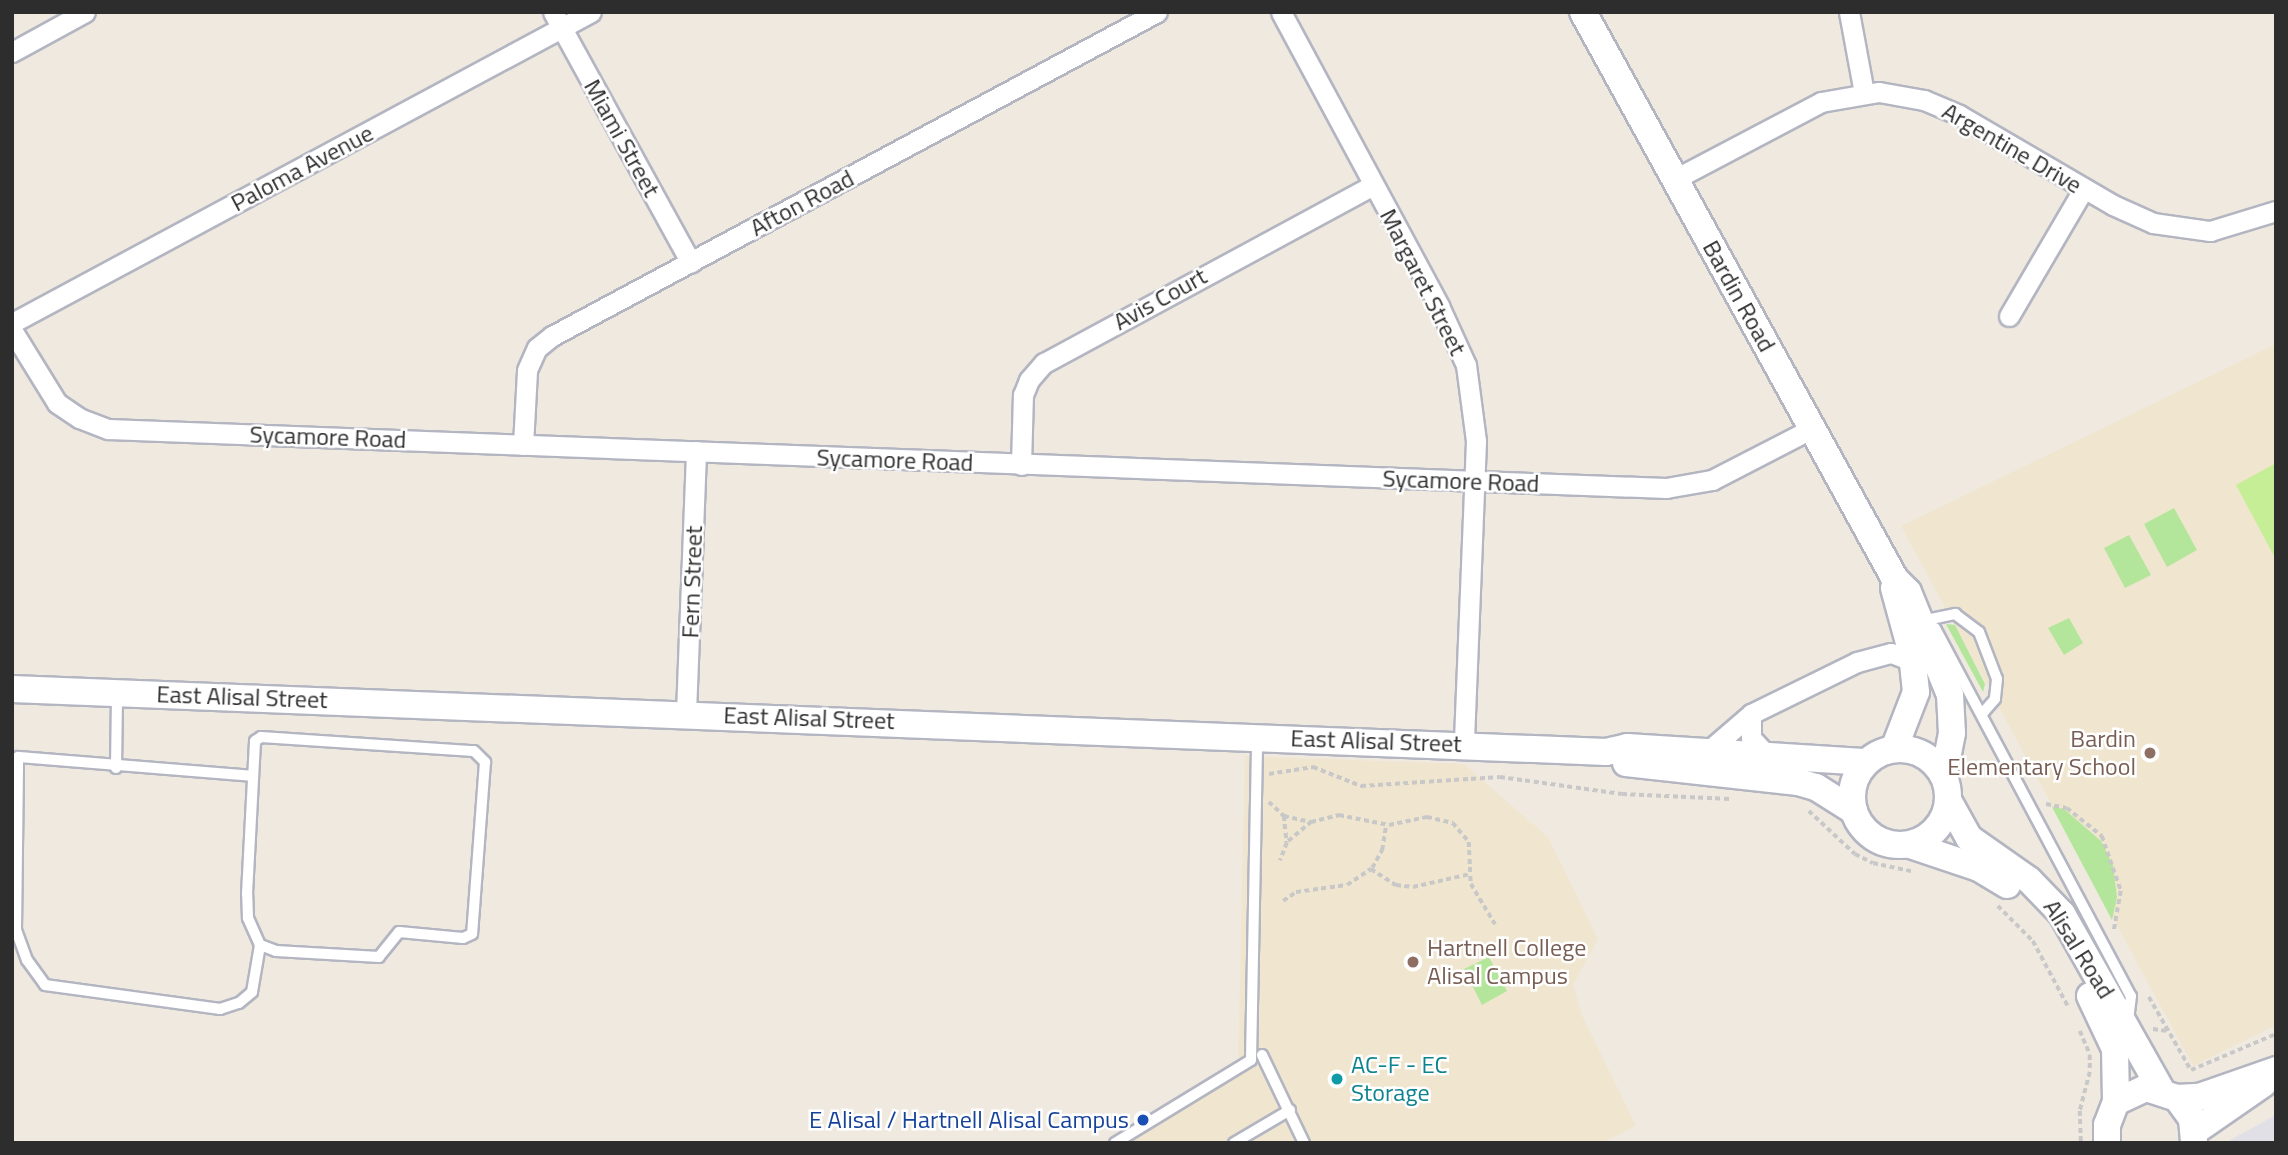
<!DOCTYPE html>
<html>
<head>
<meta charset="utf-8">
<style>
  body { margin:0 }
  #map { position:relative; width:2288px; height:1155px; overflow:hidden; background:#efe9e0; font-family:"Titillium Web",sans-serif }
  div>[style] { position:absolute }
  .industrial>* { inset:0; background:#e2e0e7 }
  .education>* { inset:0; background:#f0e6cf }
  .green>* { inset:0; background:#b3e69b }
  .pitch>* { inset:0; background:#c6ee97 }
  .path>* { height:3.5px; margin-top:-1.75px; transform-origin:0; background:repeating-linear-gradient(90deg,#c8c8c8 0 5px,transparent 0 8.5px) }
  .roads { filter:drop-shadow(2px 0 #b3b5c1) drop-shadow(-2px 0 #b3b5c1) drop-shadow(0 2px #b3b5c1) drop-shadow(0 -2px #b3b5c1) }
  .lane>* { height:10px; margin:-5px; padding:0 5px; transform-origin:5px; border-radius:5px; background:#fff }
  .street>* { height:19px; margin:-9.5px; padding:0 9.5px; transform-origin:9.5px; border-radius:9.5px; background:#fff }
  .secondary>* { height:26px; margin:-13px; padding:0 13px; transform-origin:13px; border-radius:13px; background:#fff }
  .secondary>.ring { margin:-13px; padding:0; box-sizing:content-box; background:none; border:26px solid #fff; border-radius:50% }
  .dots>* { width:19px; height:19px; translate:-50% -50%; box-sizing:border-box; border:4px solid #fff; border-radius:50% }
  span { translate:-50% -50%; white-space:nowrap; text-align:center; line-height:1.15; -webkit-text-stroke:5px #fff; paint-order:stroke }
  .street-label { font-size:24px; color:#2d2d2d }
  .education-label { font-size:24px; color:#785e54 }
  .right { translate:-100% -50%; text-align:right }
  .left { translate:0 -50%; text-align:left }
  .culture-label { font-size:24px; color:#0d838f }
  .transit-label { font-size:24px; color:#164399 }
  .frame { position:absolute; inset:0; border:14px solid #2d2d2d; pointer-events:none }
</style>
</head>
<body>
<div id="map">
  <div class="industrial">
    <i style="clip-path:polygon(2276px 1115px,2276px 1143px,2231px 1143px,2230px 1140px)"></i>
  </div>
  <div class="education">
    <i style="clip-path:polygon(2276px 344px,2276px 1025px,2193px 1066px,1901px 526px)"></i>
    <i style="clip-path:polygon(1245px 756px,1464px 764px,1548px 837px,1598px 939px,1573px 985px,1582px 1015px,1636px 1126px,1602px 1143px,1104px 1143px,1238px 1072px)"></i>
  </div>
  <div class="green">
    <i style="clip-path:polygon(2174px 508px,2197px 550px,2167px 567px,2144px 524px)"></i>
    <i style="clip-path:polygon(2129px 535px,2151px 575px,2125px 588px,2104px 548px)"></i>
    <i style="clip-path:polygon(2069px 618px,2083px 643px,2064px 655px,2048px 628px)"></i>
    <i style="clip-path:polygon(1946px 624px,1955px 625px,1985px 684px,1983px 692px)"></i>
    <i style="clip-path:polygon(2052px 807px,2064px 809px,2101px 841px,2113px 865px,2117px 897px,2112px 920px)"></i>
    <i style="clip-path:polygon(1489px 957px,1507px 991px,1482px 1005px,1464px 969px)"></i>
  </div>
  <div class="pitch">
    <i style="clip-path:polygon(2276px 463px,2276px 555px,2274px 556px,2236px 485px)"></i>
  </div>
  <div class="path">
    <i style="left:1269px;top:774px;width:45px;rotate:-9deg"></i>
    <i style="left:1313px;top:767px;width:52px;rotate:21.6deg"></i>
    <i style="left:1361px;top:786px;width:139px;rotate:-3.7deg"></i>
    <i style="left:1500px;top:777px;width:123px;rotate:7.9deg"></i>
    <i style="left:1622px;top:794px;width:108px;rotate:2.7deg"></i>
    <i style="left:1269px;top:802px;width:21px;rotate:43deg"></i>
    <i style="left:1284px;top:816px;width:27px;rotate:84deg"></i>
    <i style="left:1287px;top:843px;width:19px;rotate:111deg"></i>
    <i style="left:2046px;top:804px;width:21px;rotate:11deg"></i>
    <i style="left:2067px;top:808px;width:45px;rotate:38.7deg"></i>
    <i style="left:2102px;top:836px;width:58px;rotate:70.9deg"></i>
    <i style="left:2121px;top:891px;width:40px;rotate:100deg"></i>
    <i style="left:1809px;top:811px;width:63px;rotate:43.1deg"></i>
    <i style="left:1855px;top:854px;width:20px;rotate:27deg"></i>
    <i style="left:1873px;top:863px;width:39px;rotate:12deg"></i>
    <i style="left:1284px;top:816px;width:28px;rotate:13deg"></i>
    <i style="left:1311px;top:822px;width:29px;rotate:-14deg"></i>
    <i style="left:1339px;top:815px;width:51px;rotate:11.3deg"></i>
    <i style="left:1389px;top:825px;width:39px;rotate:-12deg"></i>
    <i style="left:1427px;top:817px;width:27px;rotate:13deg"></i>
    <i style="left:1453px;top:823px;width:25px;rotate:50deg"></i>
    <i style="left:1469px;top:842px;width:42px;rotate:87.3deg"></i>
    <i style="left:1471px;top:884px;width:47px;rotate:59deg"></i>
    <i style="left:1288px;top:841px;width:30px;rotate:-40deg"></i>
    <i style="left:1372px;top:868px;width:21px;rotate:-61deg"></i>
    <i style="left:1382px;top:850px;width:25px;rotate:-81deg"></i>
    <i style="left:1283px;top:901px;width:16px;rotate:-35deg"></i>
    <i style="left:1296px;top:892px;width:51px;rotate:-7.8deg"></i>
    <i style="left:1347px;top:885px;width:29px;rotate:-34deg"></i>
    <i style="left:1371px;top:869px;width:30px;rotate:33deg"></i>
    <i style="left:1396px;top:885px;width:17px;rotate:7deg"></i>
    <i style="left:1413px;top:887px;width:58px;rotate:-12.8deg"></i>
    <i style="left:1998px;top:906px;width:49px;rotate:45deg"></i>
    <i style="left:2033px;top:941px;width:76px;rotate:61.8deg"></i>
    <i style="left:2149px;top:997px;width:84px;rotate:60.1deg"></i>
    <i style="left:2191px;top:1070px;width:92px;rotate:-23deg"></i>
    <i style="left:2153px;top:1029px;width:15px;rotate:8deg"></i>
    <i style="left:2080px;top:1031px;width:26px;rotate:67deg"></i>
    <i style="left:2090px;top:1055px;width:17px;rotate:90deg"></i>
    <i style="left:2090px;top:1072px;width:40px;rotate:104.4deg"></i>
    <i style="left:2080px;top:1111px;width:32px;rotate:88deg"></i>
  </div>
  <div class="roads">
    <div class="lane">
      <i style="left:1931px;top:619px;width:25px;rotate:-12deg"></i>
      <i style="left:1955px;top:614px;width:30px;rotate:37deg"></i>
      <i style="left:1979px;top:632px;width:50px;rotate:69deg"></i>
      <i style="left:1997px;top:679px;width:20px;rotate:96deg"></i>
      <i style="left:1995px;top:699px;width:20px;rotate:131deg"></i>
      <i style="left:1935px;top:628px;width:417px;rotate:62deg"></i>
      <i style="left:2131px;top:996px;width:23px;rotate:97deg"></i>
      <i style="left:261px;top:737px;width:213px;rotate:3.8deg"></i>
      <i style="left:474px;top:751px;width:16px;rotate:45deg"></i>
      <i style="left:485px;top:762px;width:172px;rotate:94.3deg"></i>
      <i style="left:472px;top:934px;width:10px;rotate:156deg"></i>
      <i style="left:463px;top:938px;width:64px;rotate:-174.6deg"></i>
      <i style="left:399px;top:932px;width:32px;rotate:129deg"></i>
      <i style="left:379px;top:957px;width:103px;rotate:-176.7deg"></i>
      <i style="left:276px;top:951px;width:17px;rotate:-159deg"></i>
      <i style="left:260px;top:945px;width:30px;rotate:-114deg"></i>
      <i style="left:248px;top:918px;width:24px;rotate:-92deg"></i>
      <i style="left:247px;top:894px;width:153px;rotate:-87deg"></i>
      <i style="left:255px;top:741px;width:7px;rotate:-34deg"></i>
      <i style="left:116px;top:768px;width:75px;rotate:-89.2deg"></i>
      <i style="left:12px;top:930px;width:4px"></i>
      <i style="left:16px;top:930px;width:173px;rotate:-89.3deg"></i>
      <i style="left:18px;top:757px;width:235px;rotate:4.6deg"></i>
      <i style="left:16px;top:930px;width:32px;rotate:70deg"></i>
      <i style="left:27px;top:960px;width:31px;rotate:54deg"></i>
      <i style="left:45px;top:985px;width:177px;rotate:7.8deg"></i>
      <i style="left:220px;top:1009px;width:20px;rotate:-18deg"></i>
      <i style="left:239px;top:1003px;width:17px;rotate:-40deg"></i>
      <i style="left:252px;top:992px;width:48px;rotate:-80.3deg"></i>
      <i style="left:1262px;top:1055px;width:98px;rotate:64.5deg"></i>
      <i style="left:1115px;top:1143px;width:159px;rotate:-31.4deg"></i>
      <i style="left:1251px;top:1060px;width:319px;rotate:-88.9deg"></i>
      <i style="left:1234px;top:1143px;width:65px;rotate:-30.5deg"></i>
    </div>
    <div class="street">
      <i style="left:553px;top:12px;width:286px;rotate:61.2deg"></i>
      <i style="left:1281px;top:12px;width:334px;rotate:61.7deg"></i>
      <i style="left:1439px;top:306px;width:65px;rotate:65.4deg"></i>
      <i style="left:1466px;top:365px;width:77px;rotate:82.5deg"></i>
      <i style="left:1476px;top:441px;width:303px;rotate:92.3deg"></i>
      <i style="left:1849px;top:12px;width:82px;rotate:79.5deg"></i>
      <i style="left:12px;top:52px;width:83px;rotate:-28.7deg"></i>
      <i style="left:1675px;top:179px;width:165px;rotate:-27.8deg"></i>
      <i style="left:1821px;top:102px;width:59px;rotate:-9.8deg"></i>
      <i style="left:1879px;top:92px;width:46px;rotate:10.1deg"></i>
      <i style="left:1924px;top:100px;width:38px;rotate:23deg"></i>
      <i style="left:1959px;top:115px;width:178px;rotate:30.3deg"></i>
      <i style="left:2113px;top:205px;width:44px;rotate:24.2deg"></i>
      <i style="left:2153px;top:223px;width:58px;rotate:8deg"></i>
      <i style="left:2210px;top:231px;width:69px;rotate:-16.9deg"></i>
      <i style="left:2009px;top:316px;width:148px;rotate:-59.6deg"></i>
      <i style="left:12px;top:323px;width:657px;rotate:-28.24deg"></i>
      <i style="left:12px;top:330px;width:86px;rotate:58.3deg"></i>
      <i style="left:57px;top:403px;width:27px;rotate:34deg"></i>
      <i style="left:79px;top:418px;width:31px;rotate:21deg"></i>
      <i style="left:108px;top:429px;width:1559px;rotate:2.17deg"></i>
      <i style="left:1666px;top:488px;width:47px;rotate:-9.9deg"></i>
      <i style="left:1712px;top:480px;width:111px;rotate:-27.3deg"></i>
      <i style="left:523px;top:445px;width:75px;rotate:-86.9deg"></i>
      <i style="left:527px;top:370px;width:24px;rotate:-66deg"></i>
      <i style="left:537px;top:348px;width:19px;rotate:-39deg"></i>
      <i style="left:552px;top:336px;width:686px;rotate:-28.17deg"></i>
      <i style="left:1021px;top:465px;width:70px;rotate:-88.4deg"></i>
      <i style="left:1023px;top:395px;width:16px;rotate:-68deg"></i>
      <i style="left:1029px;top:380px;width:23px;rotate:-49deg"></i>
      <i style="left:1044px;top:363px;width:374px;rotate:-28.4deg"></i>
      <i style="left:686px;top:713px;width:262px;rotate:-87.8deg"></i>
      <i style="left:1751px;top:714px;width:24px;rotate:90deg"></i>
      <i style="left:1751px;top:738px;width:26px;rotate:47deg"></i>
      <i style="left:1707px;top:752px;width:58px;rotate:-40.8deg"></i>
      <i style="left:1751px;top:714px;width:118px;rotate:-26.1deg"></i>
      <i style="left:1857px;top:662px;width:35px;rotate:-15deg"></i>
      <i style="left:1891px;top:653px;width:25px;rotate:21deg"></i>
    </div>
    <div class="secondary">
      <i style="left:1583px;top:12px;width:647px;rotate:61.18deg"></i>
      <i style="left:1895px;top:579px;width:18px;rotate:45deg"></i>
      <i style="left:1908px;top:592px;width:111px;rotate:67.8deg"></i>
      <i style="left:1950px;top:695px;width:38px;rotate:87deg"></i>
      <i style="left:1952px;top:733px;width:42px;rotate:101deg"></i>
      <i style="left:1894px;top:588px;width:68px;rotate:74.7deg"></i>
      <i style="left:1912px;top:654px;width:38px;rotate:84deg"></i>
      <i style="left:1916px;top:692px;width:61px;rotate:111.1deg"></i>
      <i style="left:12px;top:689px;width:1595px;rotate:2.26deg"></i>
      <i style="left:1606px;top:752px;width:22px;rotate:-13deg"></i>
      <i style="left:1627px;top:747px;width:237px;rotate:3.6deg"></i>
      <i class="ring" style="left:1852px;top:749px;width:70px;height:70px"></i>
      <i style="left:1626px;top:763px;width:173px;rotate:6.3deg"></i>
      <i style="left:1798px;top:782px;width:19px;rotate:16deg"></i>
      <i style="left:1816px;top:787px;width:45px;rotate:32.3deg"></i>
      <i style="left:1948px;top:800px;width:43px;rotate:61.1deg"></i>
      <i style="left:1969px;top:838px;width:73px;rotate:35deg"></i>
      <i style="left:2029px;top:880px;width:47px;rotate:45.9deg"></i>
      <i style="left:2062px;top:914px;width:200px;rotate:60.6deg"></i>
      <i style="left:1910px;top:845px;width:73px;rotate:18.4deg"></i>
      <i style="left:1979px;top:868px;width:33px;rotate:31deg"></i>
      <i style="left:2090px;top:996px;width:59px;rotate:64.7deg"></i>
      <i style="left:2115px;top:1049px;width:53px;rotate:88.9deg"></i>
      <i style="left:2177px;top:1098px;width:22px;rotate:-3deg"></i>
      <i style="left:2199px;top:1097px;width:82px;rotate:-19.3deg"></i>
      <i style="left:2195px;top:1131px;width:83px;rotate:-34.7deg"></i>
      <i style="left:2107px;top:1143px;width:18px;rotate:-90deg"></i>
      <i style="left:2107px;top:1125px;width:25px;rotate:-69deg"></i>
      <i style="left:2116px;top:1102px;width:33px;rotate:-25deg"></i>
      <i style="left:2146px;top:1088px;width:33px;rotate:18deg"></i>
      <i style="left:2177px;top:1098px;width:26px;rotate:54deg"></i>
      <i style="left:2192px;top:1119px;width:24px;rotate:85deg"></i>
    </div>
  </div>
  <div class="dots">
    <i style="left:2150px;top:753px;background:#8d6e63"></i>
    <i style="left:1413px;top:962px;background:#8d6e63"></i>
    <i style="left:1337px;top:1079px;background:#0f9aa8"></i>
    <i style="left:1143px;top:1120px;background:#1a4fb4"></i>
  </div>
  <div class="street-label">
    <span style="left:622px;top:138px;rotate:61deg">Miami Street</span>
    <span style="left:2012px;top:148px;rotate:30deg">Argentine Drive</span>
    <span style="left:302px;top:168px;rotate:-28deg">Paloma Avenue</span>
    <span style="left:802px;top:203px;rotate:-28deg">Afton Road</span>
    <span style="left:1423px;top:282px;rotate:63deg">Margaret Street</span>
    <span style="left:1739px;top:296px;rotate:61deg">Bardin Road</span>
    <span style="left:1160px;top:299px;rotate:-29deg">Avis Court</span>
    <span style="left:328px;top:437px;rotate:2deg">Sycamore Road</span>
    <span style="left:895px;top:460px;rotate:2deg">Sycamore Road</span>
    <span style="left:1461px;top:481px;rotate:2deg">Sycamore Road</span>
    <span style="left:692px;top:582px;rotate:-88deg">Fern Street</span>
    <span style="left:242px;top:697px;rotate:2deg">East Alisal Street</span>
    <span style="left:809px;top:718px;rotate:2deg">East Alisal Street</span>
    <span style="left:1376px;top:741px;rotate:2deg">East Alisal Street</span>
    <span style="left:2079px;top:949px;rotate:58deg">Alisal Road</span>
  </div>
  <div class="education-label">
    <span class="right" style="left:2136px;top:753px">Bardin<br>Elementary School</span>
    <span class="left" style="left:1427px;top:962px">Hartnell College<br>Alisal Campus</span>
  </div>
  <div class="culture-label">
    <span class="left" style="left:1351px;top:1079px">AC-F - EC<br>Storage</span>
  </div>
  <div class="transit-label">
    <span class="right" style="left:1129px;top:1120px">E Alisal / Hartnell Alisal Campus</span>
  </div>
  <div class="frame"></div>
</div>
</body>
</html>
